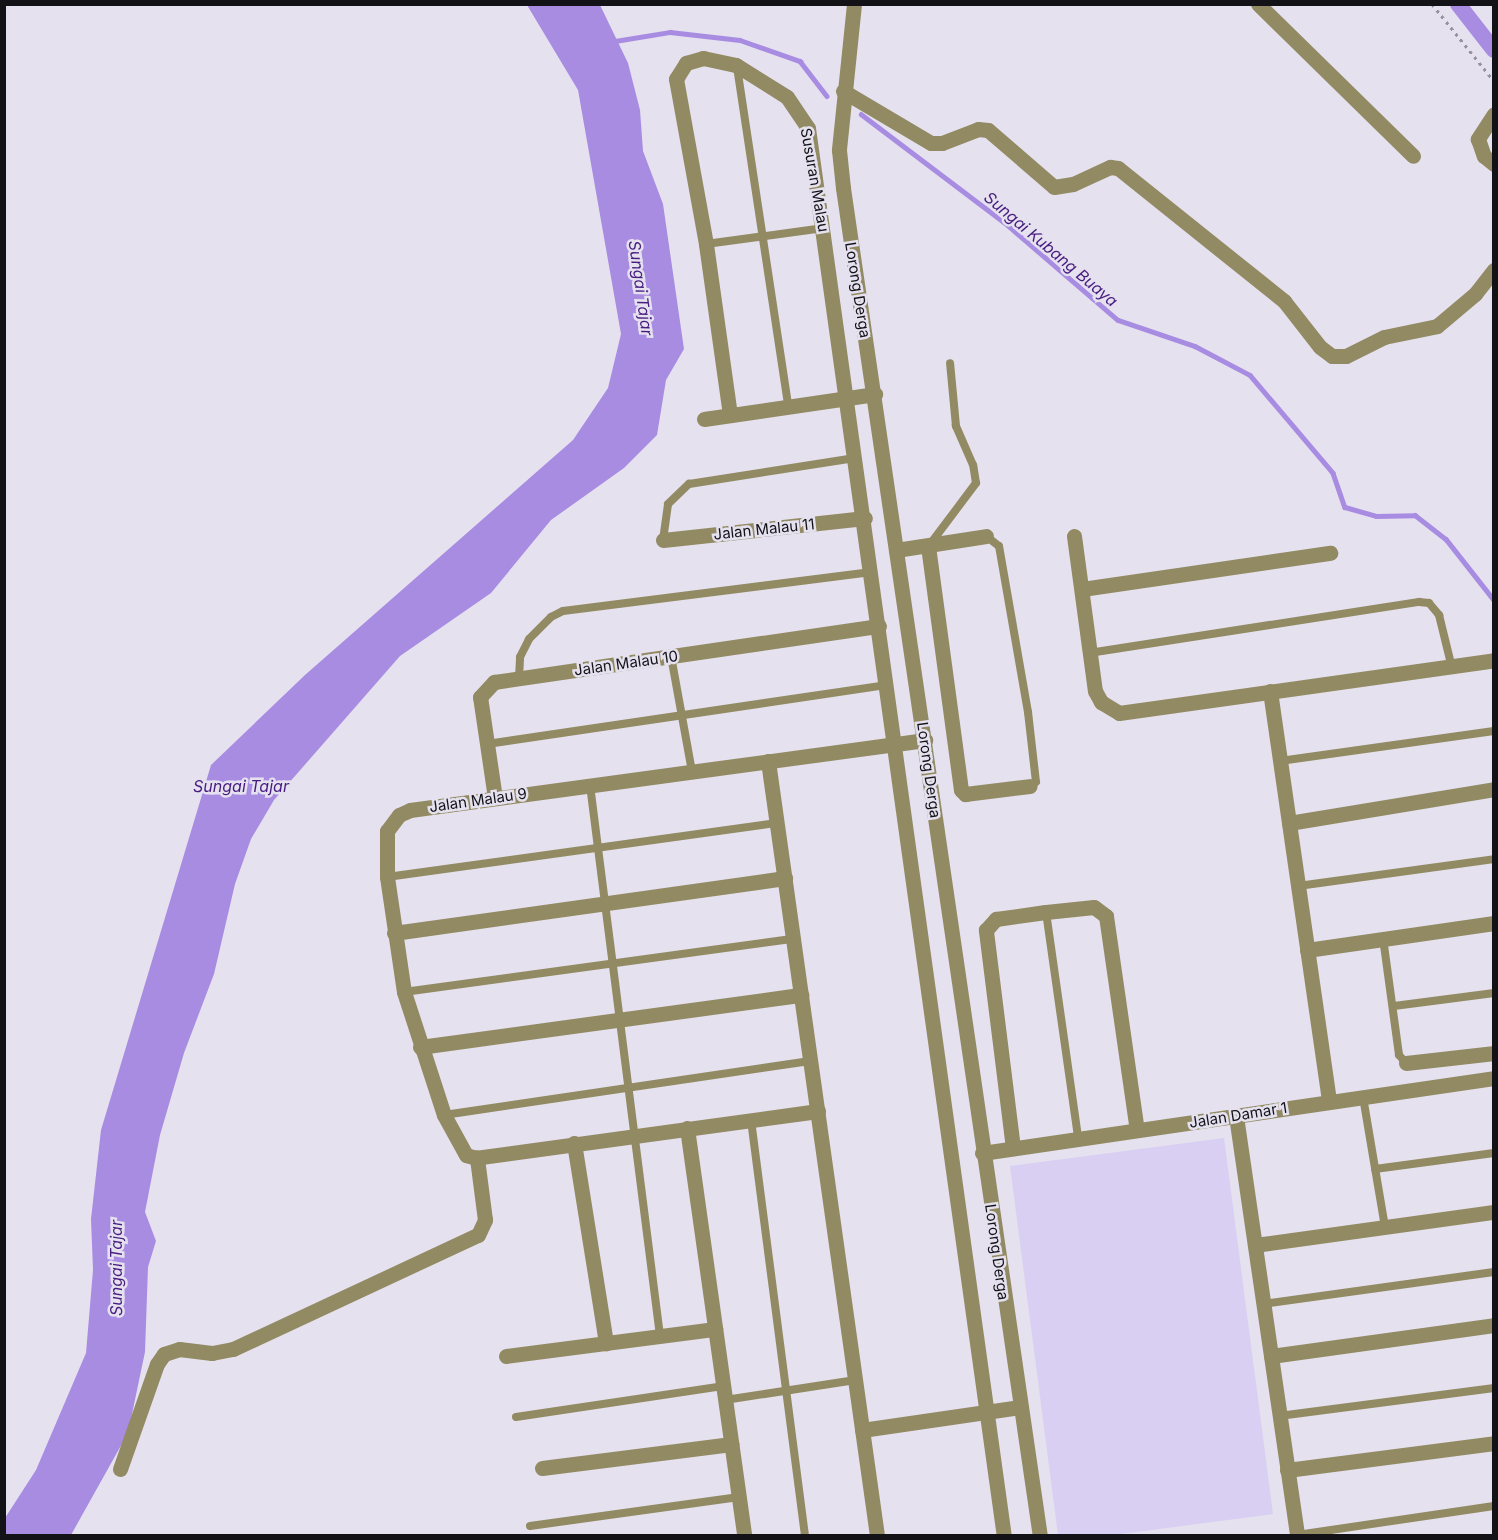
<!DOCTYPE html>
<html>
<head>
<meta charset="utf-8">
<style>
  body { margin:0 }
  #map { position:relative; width:1498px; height:1540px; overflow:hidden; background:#e5e1ef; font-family:Inter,sans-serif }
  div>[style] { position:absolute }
  .green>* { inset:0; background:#d9cff2 }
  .water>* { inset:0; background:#a88ce2 }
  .stream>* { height:4.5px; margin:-2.25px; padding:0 2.25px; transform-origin:2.25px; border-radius:2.25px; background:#a88ce2 }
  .canal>* { height:16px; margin:-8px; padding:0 8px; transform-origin:8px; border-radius:8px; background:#a88ce2 }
  .path>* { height:3px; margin-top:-1.5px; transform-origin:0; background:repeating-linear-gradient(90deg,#94929c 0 3px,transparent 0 7.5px) }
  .lane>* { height:8px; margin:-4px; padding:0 4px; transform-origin:4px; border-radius:4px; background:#928a62 }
  .street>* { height:15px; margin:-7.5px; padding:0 7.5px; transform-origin:7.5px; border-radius:7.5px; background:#928a62 }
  span { translate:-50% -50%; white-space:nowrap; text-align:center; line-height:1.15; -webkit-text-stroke:5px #e5e1ef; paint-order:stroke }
  .street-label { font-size:15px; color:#131217 }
  .water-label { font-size:16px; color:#471b7f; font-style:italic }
  .frame { position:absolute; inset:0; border:6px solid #131217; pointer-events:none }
</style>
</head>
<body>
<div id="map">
  <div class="green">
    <i style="clip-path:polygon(1224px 1138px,1273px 1514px,1114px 1535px,1058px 1535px,1010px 1166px)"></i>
  </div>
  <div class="water">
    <i style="clip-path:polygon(527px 5px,600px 5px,628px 63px,640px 110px,643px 151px,663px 204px,684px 349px,666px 380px,657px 435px,624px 468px,551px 520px,491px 593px,400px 656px,274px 800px,251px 839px,235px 884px,214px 974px,184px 1053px,160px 1135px,145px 1212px,156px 1241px,148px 1267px,145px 1352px,128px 1433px,71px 1535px,5px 1536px,5px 1518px,36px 1470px,86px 1353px,93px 1270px,91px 1219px,101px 1130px,211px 765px,305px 675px,573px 440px,608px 388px,621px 334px,578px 90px)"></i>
  </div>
  <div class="stream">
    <i style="left:615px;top:41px;width:56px;rotate:-9.3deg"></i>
    <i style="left:670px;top:32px;width:70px;rotate:6.5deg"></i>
    <i style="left:740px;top:40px;width:64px;rotate:19.3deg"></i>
    <i style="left:800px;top:61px;width:44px;rotate:52.4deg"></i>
    <i style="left:861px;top:114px;width:179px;rotate:37.1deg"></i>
    <i style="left:1004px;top:222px;width:150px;rotate:40.7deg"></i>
    <i style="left:1118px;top:320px;width:81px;rotate:18.7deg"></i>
    <i style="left:1195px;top:346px;width:62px;rotate:27.8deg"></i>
    <i style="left:1250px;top:375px;width:128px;rotate:49.7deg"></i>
    <i style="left:1333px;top:473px;width:36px;rotate:71deg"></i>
    <i style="left:1345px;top:507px;width:32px;rotate:16deg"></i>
    <i style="left:1376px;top:516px;width:39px;rotate:-1deg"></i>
    <i style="left:1415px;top:515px;width:39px;rotate:38deg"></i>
    <i style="left:1446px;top:539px;width:78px;rotate:51.8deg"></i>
  </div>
  <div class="canal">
    <i style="left:1458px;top:4px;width:58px;rotate:52deg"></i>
  </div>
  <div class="path">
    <i style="left:1432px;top:4px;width:99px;rotate:51.2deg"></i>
  </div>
  <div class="lane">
    <i style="left:737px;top:67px;width:343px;rotate:81.4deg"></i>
    <i style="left:706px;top:244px;width:119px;rotate:-7.7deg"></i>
    <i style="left:986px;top:536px;width:16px;rotate:38deg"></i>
    <i style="left:999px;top:546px;width:169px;rotate:80.1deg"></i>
    <i style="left:1028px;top:712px;width:70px;rotate:83.5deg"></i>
    <i style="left:1036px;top:782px;width:7px;rotate:146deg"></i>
    <i style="left:663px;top:540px;width:36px;rotate:-82deg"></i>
    <i style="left:668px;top:504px;width:29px;rotate:-44deg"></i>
    <i style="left:689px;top:484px;width:168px;rotate:-8.9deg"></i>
    <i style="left:931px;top:543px;width:75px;rotate:-53.1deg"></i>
    <i style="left:976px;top:483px;width:18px;rotate:-99deg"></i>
    <i style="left:973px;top:465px;width:43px;rotate:-113.6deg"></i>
    <i style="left:956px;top:426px;width:63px;rotate:-95.4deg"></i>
    <i style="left:1089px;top:653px;width:334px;rotate:-8.8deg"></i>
    <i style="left:1419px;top:602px;width:10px;rotate:6deg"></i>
    <i style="left:1429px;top:603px;width:16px;rotate:50deg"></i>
    <i style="left:1439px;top:615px;width:50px;rotate:76.2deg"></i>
    <i style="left:671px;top:656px;width:117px;rotate:79.7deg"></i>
    <i style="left:519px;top:678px;width:21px;rotate:-87deg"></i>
    <i style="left:520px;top:657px;width:20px;rotate:-63deg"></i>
    <i style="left:529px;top:639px;width:31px;rotate:-45deg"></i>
    <i style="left:551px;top:617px;width:13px;rotate:-27deg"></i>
    <i style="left:563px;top:611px;width:311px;rotate:-7.2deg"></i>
    <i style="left:487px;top:744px;width:403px;rotate:-8.4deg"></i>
    <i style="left:1280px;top:761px;width:216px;rotate:-8deg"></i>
    <i style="left:590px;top:785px;width:555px;rotate:82.76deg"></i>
    <i style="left:387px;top:877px;width:394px;rotate:-7.9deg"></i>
    <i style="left:1298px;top:886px;width:198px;rotate:-7.8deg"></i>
    <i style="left:1046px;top:912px;width:228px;rotate:81.9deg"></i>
    <i style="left:1383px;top:938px;width:118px;rotate:82.2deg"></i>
    <i style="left:1399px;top:1055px;width:11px;rotate:49deg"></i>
    <i style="left:404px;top:992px;width:393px;rotate:-7.8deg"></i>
    <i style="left:1394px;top:1006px;width:101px;rotate:-7.4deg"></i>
    <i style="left:1363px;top:1097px;width:132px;rotate:80.4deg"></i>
    <i style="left:444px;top:1115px;width:370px;rotate:-8.4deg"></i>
    <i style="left:751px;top:1120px;width:419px;rotate:82.6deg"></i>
    <i style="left:1375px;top:1169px;width:120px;rotate:-7.7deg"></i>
    <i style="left:1263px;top:1304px;width:233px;rotate:-7.9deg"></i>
    <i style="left:725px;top:1400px;width:132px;rotate:-8.7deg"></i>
    <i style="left:1279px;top:1416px;width:217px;rotate:-7.4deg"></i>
    <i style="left:516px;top:1417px;width:209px;rotate:-8.5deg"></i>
    <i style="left:530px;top:1526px;width:211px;rotate:-7.9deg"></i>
    <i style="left:1297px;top:1535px;width:199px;rotate:-8.4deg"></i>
  </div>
  <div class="street">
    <i style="left:854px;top:4px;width:147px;rotate:95.9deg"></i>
    <i style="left:839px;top:150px;width:38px;rotate:84deg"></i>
    <i style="left:843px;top:188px;width:1362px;rotate:81.69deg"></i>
    <i style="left:1258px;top:4px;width:217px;rotate:44.4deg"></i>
    <i style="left:843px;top:91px;width:102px;rotate:30.6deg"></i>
    <i style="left:931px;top:143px;width:11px"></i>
    <i style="left:942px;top:143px;width:39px;rotate:-21deg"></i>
    <i style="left:978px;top:129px;width:10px;rotate:6deg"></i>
    <i style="left:988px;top:130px;width:87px;rotate:40.8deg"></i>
    <i style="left:1054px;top:187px;width:19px;rotate:-9deg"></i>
    <i style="left:1073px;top:184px;width:41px;rotate:-24.7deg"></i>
    <i style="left:1110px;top:167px;width:8px;rotate:7deg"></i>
    <i style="left:1118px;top:168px;width:213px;rotate:38.7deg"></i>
    <i style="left:1284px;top:301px;width:58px;rotate:52deg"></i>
    <i style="left:1320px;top:347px;width:15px;rotate:37deg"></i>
    <i style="left:1332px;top:356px;width:14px"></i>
    <i style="left:1346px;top:356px;width:42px;rotate:-26.6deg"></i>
    <i style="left:1384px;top:337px;width:54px;rotate:-11.7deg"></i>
    <i style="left:1437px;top:326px;width:50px;rotate:-40.1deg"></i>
    <i style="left:1475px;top:294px;width:31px;rotate:-52deg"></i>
    <i style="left:1494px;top:114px;width:30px;rotate:123deg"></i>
    <i style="left:1478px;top:139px;width:18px;rotate:71deg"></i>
    <i style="left:1484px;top:156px;width:13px;rotate:39deg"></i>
    <i style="left:730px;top:415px;width:173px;rotate:-98deg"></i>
    <i style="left:706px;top:244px;width:168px;rotate:-100.3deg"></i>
    <i style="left:676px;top:79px;width:19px;rotate:-58deg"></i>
    <i style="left:686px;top:63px;width:18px;rotate:-16deg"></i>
    <i style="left:703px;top:58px;width:34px;rotate:12deg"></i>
    <i style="left:736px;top:65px;width:60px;rotate:32.1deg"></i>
    <i style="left:787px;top:97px;width:37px;rotate:56deg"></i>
    <i style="left:808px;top:128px;width:1422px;rotate:82.08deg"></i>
    <i style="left:704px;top:419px;width:173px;rotate:-8.3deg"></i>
    <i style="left:1074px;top:536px;width:156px;rotate:82.3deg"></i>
    <i style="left:1095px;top:691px;width:13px;rotate:61deg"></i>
    <i style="left:1101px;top:702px;width:21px;rotate:31deg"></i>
    <i style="left:1119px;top:713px;width:379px;rotate:-8deg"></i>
    <i style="left:663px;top:540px;width:203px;rotate:-6.2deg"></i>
    <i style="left:928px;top:546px;width:246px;rotate:82.3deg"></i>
    <i style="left:961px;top:790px;width:6px;rotate:45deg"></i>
    <i style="left:965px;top:794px;width:65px;rotate:-7deg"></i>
    <i style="left:896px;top:550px;width:91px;rotate:-8.8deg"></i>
    <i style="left:1082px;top:589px;width:251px;rotate:-8.3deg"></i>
    <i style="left:1270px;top:691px;width:414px;rotate:81.8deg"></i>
    <i style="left:768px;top:761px;width:783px;rotate:81.99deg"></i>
    <i style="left:495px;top:798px;width:102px;rotate:-98.4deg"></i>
    <i style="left:480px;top:697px;width:21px;rotate:-47deg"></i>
    <i style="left:494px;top:682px;width:389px;rotate:-8.3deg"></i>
    <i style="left:1289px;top:823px;width:208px;rotate:-9.4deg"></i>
    <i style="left:394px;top:933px;width:395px;rotate:-8deg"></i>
    <i style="left:1307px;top:950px;width:189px;rotate:-8.2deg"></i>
    <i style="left:420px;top:1047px;width:385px;rotate:-7.8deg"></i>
    <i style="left:1406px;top:1063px;width:89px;rotate:-6.5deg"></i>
    <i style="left:818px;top:1111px;width:344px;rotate:172.2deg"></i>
    <i style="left:477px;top:1158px;width:11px;rotate:-165deg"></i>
    <i style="left:466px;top:1155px;width:46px;rotate:-118.8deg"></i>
    <i style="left:444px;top:1115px;width:129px;rotate:-108deg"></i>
    <i style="left:404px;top:992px;width:116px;rotate:-98.4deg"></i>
    <i style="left:387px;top:877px;width:46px;rotate:-90deg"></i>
    <i style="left:387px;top:831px;width:20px;rotate:-53deg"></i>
    <i style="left:399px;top:815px;width:12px;rotate:-24deg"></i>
    <i style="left:410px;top:810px;width:520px;rotate:-7.74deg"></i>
    <i style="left:1236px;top:1116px;width:424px;rotate:81.7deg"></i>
    <i style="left:687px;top:1128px;width:412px;rotate:82deg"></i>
    <i style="left:574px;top:1143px;width:203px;rotate:80.9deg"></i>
    <i style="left:1013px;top:1148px;width:220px;rotate:-97.1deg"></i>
    <i style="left:986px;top:930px;width:15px;rotate:-48deg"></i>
    <i style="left:996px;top:919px;width:50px;rotate:-8deg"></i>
    <i style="left:1046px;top:912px;width:48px;rotate:-5.9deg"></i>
    <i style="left:1094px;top:907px;width:15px;rotate:37deg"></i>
    <i style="left:1106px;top:916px;width:216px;rotate:81.8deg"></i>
    <i style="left:982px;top:1153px;width:517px;rotate:-8.33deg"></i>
    <i style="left:1255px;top:1245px;width:241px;rotate:-7.9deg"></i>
    <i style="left:506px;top:1356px;width:211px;rotate:-7.4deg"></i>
    <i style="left:1271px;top:1356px;width:225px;rotate:-7.9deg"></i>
    <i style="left:862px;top:1430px;width:160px;rotate:-8.3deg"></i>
    <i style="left:542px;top:1468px;width:191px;rotate:-7.2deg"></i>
    <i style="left:120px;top:1469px;width:111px;rotate:-70.6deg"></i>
    <i style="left:157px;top:1364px;width:12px;rotate:-55deg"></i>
    <i style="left:164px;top:1354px;width:16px;rotate:-18deg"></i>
    <i style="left:179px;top:1349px;width:33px;rotate:7deg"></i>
    <i style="left:212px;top:1353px;width:21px;rotate:-11deg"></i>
    <i style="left:233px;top:1349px;width:270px;rotate:-25deg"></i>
    <i style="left:478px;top:1235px;width:17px;rotate:-65deg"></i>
    <i style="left:485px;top:1220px;width:63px;rotate:-97.4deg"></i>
    <i style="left:1287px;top:1470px;width:209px;rotate:-7.4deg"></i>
  </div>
  <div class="street-label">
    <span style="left:815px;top:180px;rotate:80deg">Susuran Malau</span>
    <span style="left:858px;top:290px;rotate:81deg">Lorong Derga</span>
    <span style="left:764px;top:529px;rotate:-6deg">Jalan Malau 11</span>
    <span style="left:626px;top:663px;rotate:-8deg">Jalan Malau 10</span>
    <span style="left:929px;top:770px;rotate:82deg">Lorong Derga</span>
    <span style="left:478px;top:800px;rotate:-8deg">Jalan Malau 9</span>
    <span style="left:1238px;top:1115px;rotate:-9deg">Jalan Damar 1</span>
    <span style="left:997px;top:1252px;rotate:82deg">Lorong Derga</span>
  </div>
  <div class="water-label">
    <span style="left:1051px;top:249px;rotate:40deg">Sungai Kubang Buaya</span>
    <span style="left:641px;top:288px;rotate:82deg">Sungai Tajar</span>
    <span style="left:241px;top:786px">Sungai Tajar</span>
    <span style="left:116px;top:1268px;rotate:-90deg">Sungai Tajar</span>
  </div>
  <div class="frame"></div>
</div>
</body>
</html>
